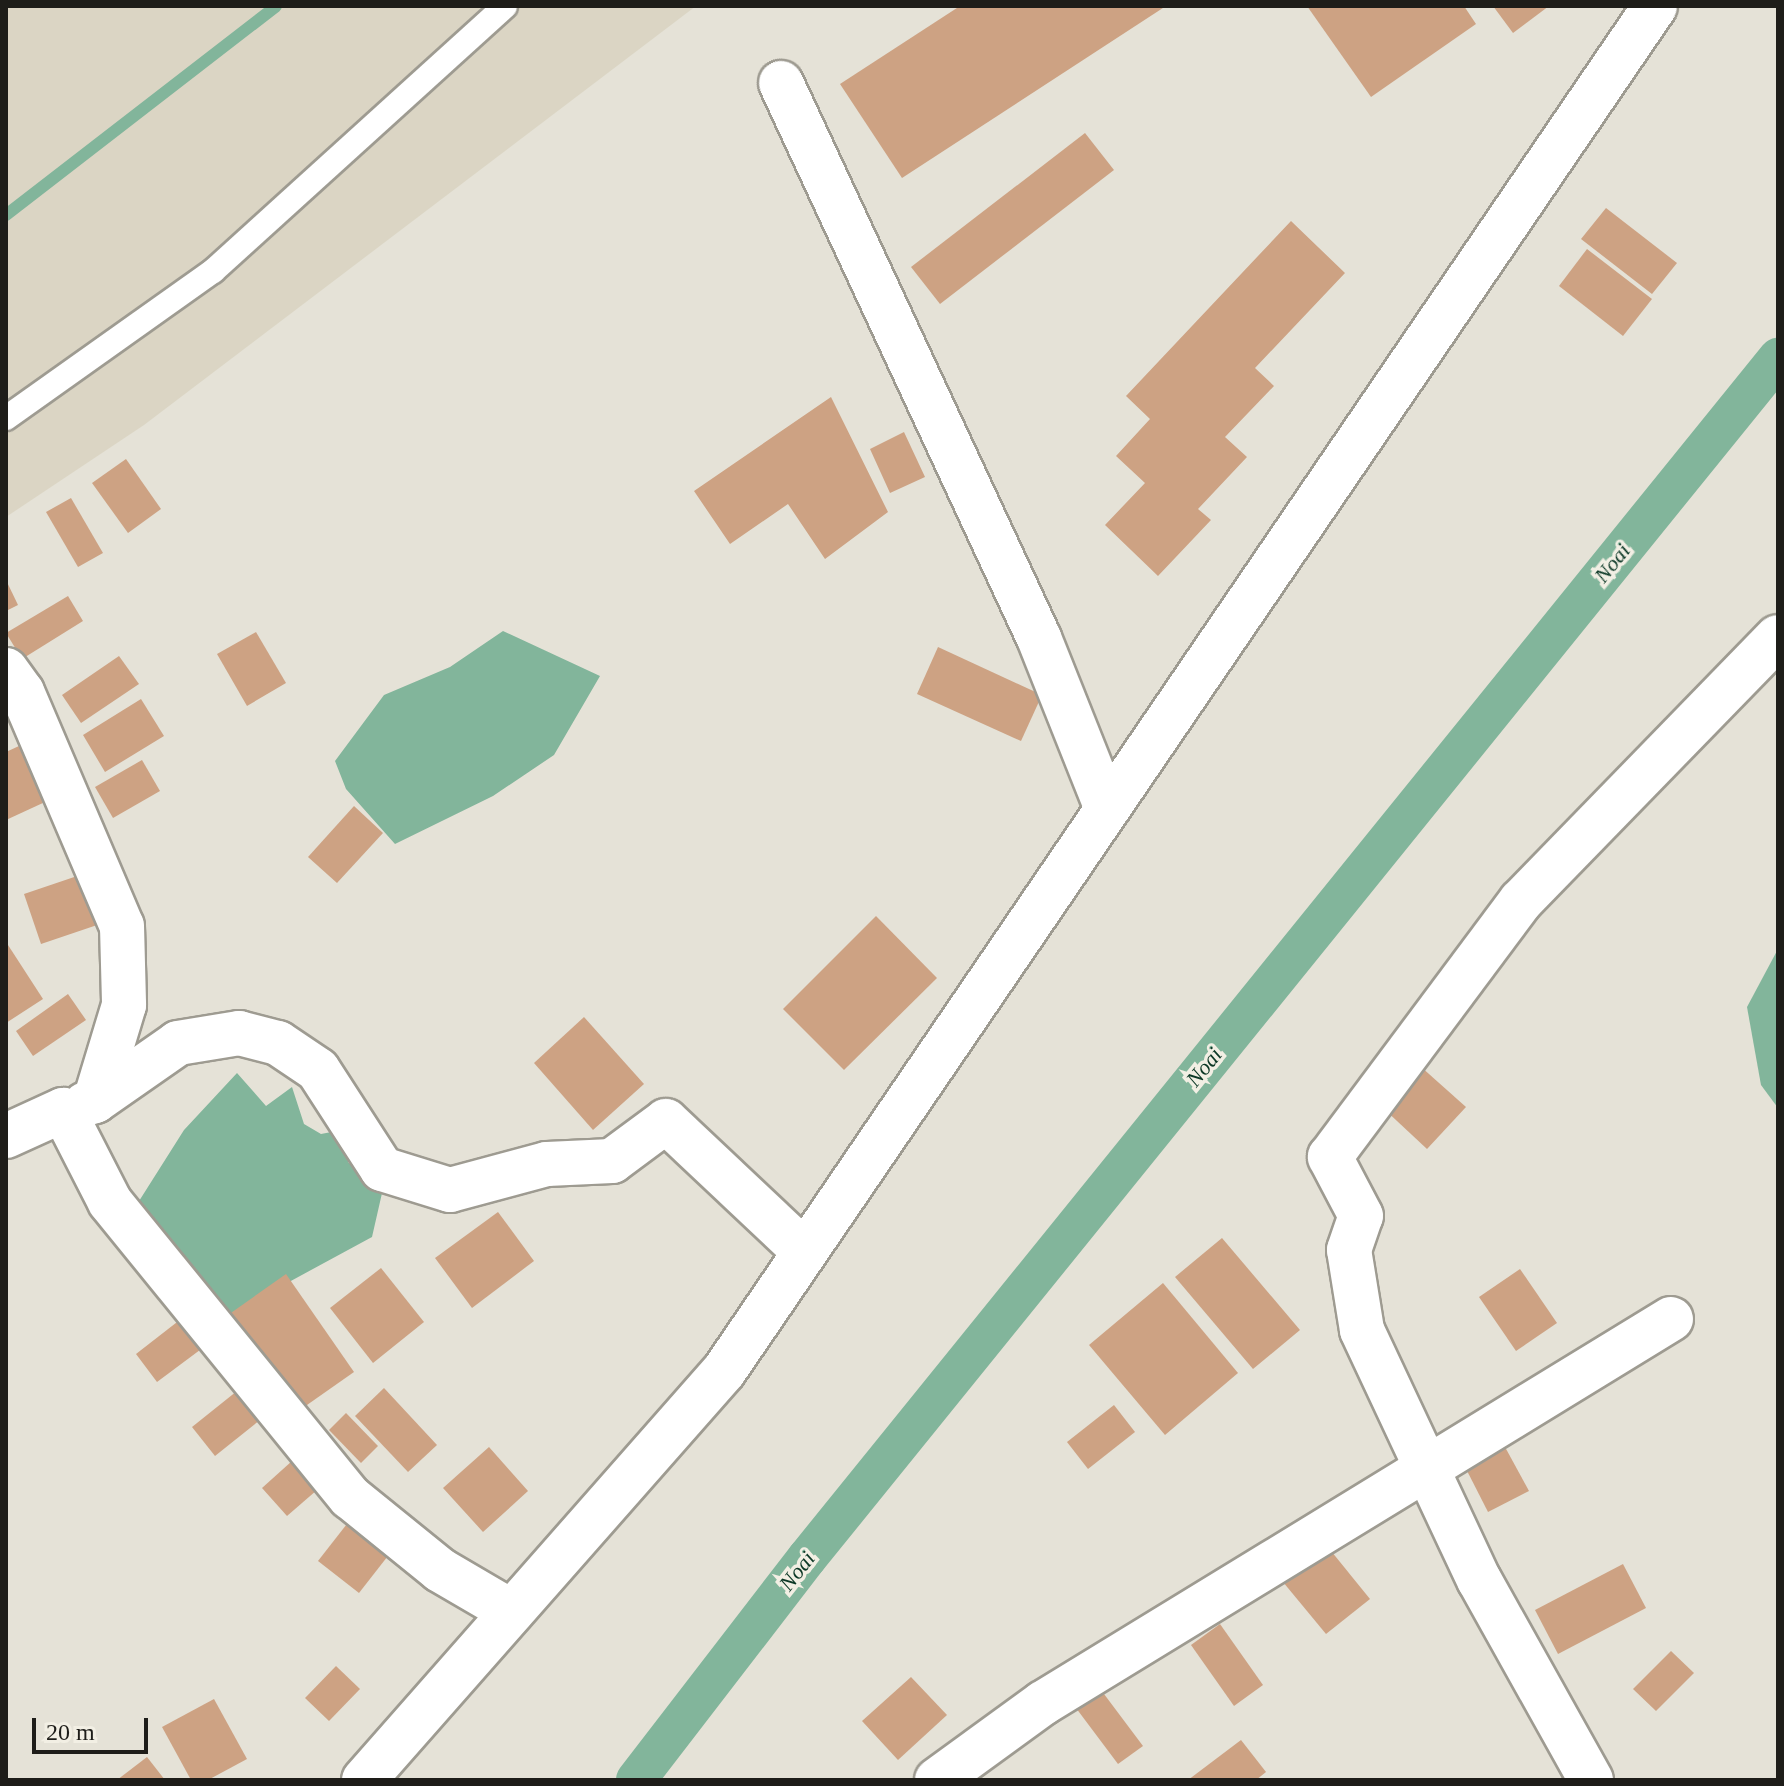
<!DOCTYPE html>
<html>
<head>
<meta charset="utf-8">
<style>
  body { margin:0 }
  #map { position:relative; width:1784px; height:1786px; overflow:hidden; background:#e5e2d7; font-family:Georgia,serif }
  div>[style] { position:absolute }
  .built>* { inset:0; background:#dbd5c4 }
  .water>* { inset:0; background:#82b59b }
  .stream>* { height:12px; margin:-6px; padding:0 6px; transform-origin:6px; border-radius:6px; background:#82b59b }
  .canal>* { height:40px; margin:-20px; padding:0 20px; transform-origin:20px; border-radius:20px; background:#82b59b }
  .building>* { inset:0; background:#cda283 }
  .roads { filter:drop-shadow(2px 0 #9e9b91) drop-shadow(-2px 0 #9e9b91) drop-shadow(0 2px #9e9b91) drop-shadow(0 -2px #9e9b91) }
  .lane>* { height:24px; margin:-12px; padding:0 12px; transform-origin:12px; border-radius:12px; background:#fff }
  .street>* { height:44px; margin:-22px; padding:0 22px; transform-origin:22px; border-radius:22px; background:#fff }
  .secondary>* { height:44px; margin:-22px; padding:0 22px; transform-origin:22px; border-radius:22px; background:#fff }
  span { translate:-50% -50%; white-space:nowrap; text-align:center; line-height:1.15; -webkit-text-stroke:7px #f2efe4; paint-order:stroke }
  .water-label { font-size:22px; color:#0c3826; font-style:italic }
  .frame { position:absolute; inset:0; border:8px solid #1e1d19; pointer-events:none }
  .scale { position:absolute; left:32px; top:1718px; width:116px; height:36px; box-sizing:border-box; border:4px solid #1e1d19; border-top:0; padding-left:10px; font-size:24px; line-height:28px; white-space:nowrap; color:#1e1d19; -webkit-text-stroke:6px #f2efe4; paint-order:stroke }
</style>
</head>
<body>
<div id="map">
  <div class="built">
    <i style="clip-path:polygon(6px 6px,696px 6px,144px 425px,6px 517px)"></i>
  </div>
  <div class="water">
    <i style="clip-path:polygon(503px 631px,600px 676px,554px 755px,493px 796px,395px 844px,346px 789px,335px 761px,384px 695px,450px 667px)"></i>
    <i style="clip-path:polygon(1778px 949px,1778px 1108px,1761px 1085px,1747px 1007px)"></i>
    <i style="clip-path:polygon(237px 1073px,266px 1106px,292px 1087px,304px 1124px,321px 1134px,347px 1129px,348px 1162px,372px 1187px,385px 1180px,372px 1237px,228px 1315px,134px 1209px,184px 1130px)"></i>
  </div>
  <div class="stream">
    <i style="left:6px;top:215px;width:341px;rotate:-37.7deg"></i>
  </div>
  <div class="canal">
    <i style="left:636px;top:1780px;width:280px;rotate:-52.4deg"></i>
    <i style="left:807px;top:1558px;width:1544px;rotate:-51.02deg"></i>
  </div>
  <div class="building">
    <i style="clip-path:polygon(960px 6px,1166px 6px,902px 178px,840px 84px)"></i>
    <i style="clip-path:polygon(1307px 6px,1464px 6px,1476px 24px,1371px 97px)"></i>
    <i style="clip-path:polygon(1493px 6px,1549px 6px,1513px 33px)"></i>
    <i style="clip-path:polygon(1085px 133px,1114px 170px,940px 304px,911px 267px)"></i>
    <i style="clip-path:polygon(1606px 208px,1677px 263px,1652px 294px,1581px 239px)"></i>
    <i style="clip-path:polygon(1291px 221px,1345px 273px,1255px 368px,1274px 386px,1225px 437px,1247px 457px,1198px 509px,1211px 520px,1158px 576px,1105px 525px,1145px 483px,1116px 456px,1150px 419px,1126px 396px)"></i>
    <i style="clip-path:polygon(1587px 249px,1652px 299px,1623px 336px,1559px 286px)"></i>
    <i style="clip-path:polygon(831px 397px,888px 512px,825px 559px,788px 504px,730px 544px,694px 491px)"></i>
    <i style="clip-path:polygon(904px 432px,925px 477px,890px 493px,870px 449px)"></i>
    <i style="clip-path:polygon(126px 459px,161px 509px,128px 533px,92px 483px)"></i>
    <i style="clip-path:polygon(71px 498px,103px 553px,78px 567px,46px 512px)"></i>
    <i style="clip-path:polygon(6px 580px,18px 605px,6px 611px)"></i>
    <i style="clip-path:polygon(68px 596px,83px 621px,22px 659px,6px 633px)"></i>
    <i style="clip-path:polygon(256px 632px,286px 683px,247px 706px,217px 654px)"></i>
    <i style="clip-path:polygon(938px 647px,1042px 695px,1021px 741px,917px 694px)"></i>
    <i style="clip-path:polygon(119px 656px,139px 684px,81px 723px,62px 695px)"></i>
    <i style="clip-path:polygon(141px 699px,164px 736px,105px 772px,83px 735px)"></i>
    <i style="clip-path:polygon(32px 740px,58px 796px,6px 820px,6px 752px)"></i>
    <i style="clip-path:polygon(142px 760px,160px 791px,113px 818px,95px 787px)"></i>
    <i style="clip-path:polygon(354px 806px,383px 833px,337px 883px,308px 857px)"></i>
    <i style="clip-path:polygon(89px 872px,106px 922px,41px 944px,24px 894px)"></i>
    <i style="clip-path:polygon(876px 916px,937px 978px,844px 1070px,783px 1009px)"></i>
    <i style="clip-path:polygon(8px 945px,43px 999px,6px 1023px,6px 946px)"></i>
    <i style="clip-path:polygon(68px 994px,86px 1020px,33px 1056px,16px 1031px)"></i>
    <i style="clip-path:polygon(584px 1017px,644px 1084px,593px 1130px,534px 1063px)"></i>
    <i style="clip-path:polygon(1420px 1066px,1466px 1107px,1427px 1149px,1382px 1107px)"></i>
    <i style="clip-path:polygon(498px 1212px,534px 1261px,472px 1308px,435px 1258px)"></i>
    <i style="clip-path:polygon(1222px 1238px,1300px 1330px,1253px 1369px,1175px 1277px)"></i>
    <i style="clip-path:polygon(381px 1268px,424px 1322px,373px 1363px,330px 1308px)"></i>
    <i style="clip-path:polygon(1520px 1269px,1557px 1323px,1516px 1351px,1479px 1297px)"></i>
    <i style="clip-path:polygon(286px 1274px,354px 1372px,297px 1412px,228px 1315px)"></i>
    <i style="clip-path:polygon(1163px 1283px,1238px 1373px,1165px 1435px,1089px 1345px)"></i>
    <i style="clip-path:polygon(190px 1312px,212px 1341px,157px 1382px,136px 1354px)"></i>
    <i style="clip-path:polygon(242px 1387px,265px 1416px,215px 1456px,192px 1427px)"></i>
    <i style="clip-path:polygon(384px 1388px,437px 1445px,408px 1472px,355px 1416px)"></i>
    <i style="clip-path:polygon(1114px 1405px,1135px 1432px,1088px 1469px,1067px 1442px)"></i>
    <i style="clip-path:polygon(346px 1413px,378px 1446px,361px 1463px,329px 1430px)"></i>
    <i style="clip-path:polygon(1499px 1436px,1529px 1491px,1488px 1512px,1460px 1457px)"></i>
    <i style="clip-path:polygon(489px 1447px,528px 1491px,483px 1532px,443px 1488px)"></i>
    <i style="clip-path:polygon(292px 1461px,317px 1490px,287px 1516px,262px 1488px)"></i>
    <i style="clip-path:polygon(350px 1520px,391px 1552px,359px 1593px,318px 1561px)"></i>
    <i style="clip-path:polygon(1327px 1546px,1370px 1599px,1326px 1634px,1283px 1582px)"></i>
    <i style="clip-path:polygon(1623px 1564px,1646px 1608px,1558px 1654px,1535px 1610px)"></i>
    <i style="clip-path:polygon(1220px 1624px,1263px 1685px,1234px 1706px,1191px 1645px)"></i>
    <i style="clip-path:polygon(1671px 1651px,1694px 1673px,1656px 1711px,1633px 1689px)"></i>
    <i style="clip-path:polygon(336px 1666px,360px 1689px,329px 1721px,305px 1698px)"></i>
    <i style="clip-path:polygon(911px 1677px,947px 1715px,898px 1760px,862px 1721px)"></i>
    <i style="clip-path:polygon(1098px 1686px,1143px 1746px,1118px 1764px,1073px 1704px)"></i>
    <i style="clip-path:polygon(214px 1699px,247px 1759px,208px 1780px,191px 1780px,162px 1727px)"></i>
    <i style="clip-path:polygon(1241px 1740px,1266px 1772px,1256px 1780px,1188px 1780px)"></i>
    <i style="clip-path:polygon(147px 1757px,165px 1780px,117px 1780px)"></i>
  </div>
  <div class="roads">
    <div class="lane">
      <i style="left:6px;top:418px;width:254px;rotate:-35.4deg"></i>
      <i style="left:213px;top:271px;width:394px;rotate:-42.2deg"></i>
    </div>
    <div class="street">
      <i style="left:781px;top:83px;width:612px;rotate:65.07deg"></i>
      <i style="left:1039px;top:638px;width:184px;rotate:68.3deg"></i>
      <i style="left:6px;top:670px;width:27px;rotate:54deg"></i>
      <i style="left:22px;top:692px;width:254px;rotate:66.9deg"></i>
      <i style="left:122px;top:926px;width:79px;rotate:88.5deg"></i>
      <i style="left:124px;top:1005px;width:100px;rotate:106.8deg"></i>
      <i style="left:95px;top:1101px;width:10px;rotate:163deg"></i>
      <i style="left:95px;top:1101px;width:101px;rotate:-34.9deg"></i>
      <i style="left:178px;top:1043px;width:62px;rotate:-9.3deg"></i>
      <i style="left:239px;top:1033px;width:40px;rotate:14.4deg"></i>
      <i style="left:278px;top:1043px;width:48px;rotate:34deg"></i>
      <i style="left:318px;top:1070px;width:118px;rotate:57.1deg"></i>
      <i style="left:382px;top:1169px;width:71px;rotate:17.2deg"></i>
      <i style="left:450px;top:1190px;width:100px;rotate:-15deg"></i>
      <i style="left:547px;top:1164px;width:65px;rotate:-2.6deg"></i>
      <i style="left:612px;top:1161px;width:67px;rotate:-36.5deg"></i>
      <i style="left:666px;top:1121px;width:190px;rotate:43.3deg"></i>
      <i style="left:6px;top:1136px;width:63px;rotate:-24.5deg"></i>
      <i style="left:63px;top:1110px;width:103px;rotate:62.9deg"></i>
      <i style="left:110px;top:1202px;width:380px;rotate:50.9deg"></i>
      <i style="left:350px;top:1497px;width:116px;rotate:39deg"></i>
      <i style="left:440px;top:1570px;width:83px;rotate:30.3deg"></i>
      <i style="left:364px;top:1780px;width:545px;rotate:-48.65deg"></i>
      <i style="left:724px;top:1371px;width:1652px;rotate:-55.7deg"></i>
      <i style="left:937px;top:1780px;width:131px;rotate:-36deg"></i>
      <i style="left:1043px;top:1703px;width:736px;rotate:-31.44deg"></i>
    </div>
    <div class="secondary">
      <i style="left:1591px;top:1780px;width:229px;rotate:-119.2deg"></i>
      <i style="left:1479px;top:1580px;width:276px;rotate:-115.1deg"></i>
      <i style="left:1362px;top:1330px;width:81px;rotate:-99.2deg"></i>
      <i style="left:1349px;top:1250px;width:36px;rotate:-71deg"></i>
      <i style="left:1361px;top:1216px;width:67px;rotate:-117.7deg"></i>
      <i style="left:1330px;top:1157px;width:319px;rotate:-53.3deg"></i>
      <i style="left:1521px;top:901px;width:368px;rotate:-45.8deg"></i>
    </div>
  </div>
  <div class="water-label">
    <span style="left:1612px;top:563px;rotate:-51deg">Noai</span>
    <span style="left:1204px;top:1067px;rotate:-51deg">Noai</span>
    <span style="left:797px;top:1571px;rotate:-52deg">Noai</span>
  </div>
  <div class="frame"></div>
  <div class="scale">20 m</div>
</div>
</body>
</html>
